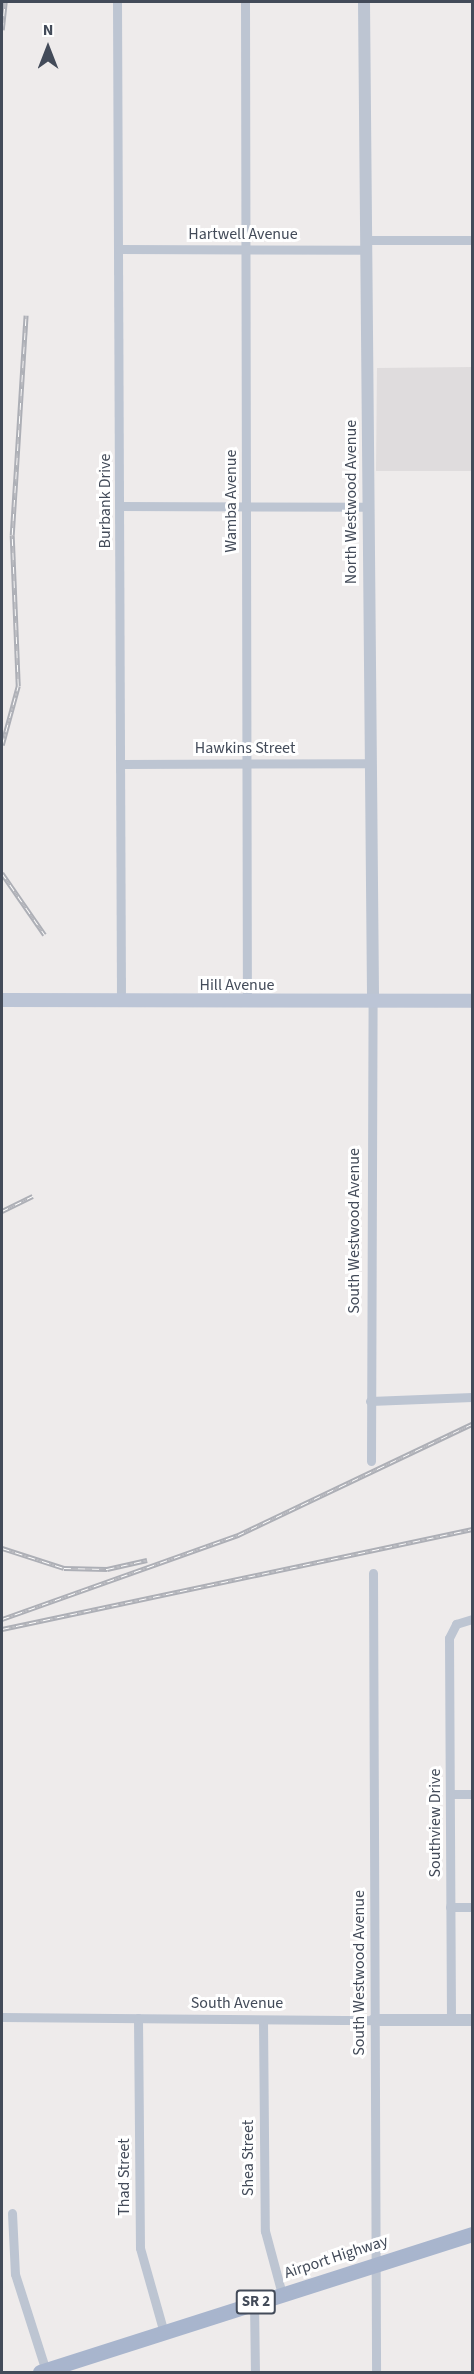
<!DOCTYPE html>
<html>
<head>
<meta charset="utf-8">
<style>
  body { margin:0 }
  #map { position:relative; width:474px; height:2374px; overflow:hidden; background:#eeebeb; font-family:"Source Sans 3",sans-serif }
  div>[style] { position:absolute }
  .education>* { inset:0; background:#dfdcdd }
  .minor>* { height:9px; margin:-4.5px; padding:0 4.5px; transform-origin:4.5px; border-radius:4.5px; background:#bdc5d2 }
  .tertiary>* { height:12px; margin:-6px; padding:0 6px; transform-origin:6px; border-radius:6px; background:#bdc5d2 }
  .secondary>* { height:14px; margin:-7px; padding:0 7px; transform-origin:7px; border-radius:7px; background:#bcc5d6 }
  .primary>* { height:15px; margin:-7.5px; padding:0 7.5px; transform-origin:7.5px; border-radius:7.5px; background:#a8b5cd }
  .rail>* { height:4.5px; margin-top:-2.25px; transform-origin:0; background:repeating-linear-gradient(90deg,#fff 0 7px,#adafb6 0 14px); box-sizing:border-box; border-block:2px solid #adafb6 }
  span { translate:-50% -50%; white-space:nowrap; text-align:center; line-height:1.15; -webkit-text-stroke:6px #fff; paint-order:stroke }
  .shield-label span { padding:2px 4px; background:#fff; border:2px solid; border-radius:4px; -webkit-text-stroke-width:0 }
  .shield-label { font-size:15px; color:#434b59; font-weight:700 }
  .street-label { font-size:16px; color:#434b59 }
  .frame { position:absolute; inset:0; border:3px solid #434b59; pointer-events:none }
  .north { position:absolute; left:18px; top:18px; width:60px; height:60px; -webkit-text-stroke:4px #fff; paint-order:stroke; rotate:0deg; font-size:16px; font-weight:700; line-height:24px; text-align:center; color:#434b59 }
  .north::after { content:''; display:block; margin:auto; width:21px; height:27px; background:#434b59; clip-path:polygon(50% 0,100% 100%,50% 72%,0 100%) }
</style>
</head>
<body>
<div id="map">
  <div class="education">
    <i style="clip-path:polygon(472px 367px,472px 471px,376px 471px,377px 368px)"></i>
  </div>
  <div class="minor">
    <i style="left:117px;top:2px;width:998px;rotate:89.77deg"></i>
    <i style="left:245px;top:2px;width:999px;rotate:89.89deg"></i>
    <i style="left:366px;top:240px;width:106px"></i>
    <i style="left:119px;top:249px;width:248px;rotate:0.2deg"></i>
    <i style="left:120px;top:506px;width:247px;rotate:0.2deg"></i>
    <i style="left:122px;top:764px;width:246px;rotate:-0.2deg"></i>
    <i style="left:370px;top:1401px;width:102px;rotate:-2.2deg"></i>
    <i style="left:371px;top:1461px;width:459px;rotate:-89.8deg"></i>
    <i style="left:373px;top:1573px;width:799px;rotate:89.78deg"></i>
    <i style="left:450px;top:1794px;width:22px"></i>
    <i style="left:450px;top:1907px;width:22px"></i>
    <i style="left:2px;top:2017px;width:372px;rotate:0.5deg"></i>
    <i style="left:138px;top:2018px;width:230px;rotate:89.5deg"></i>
    <i style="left:140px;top:2248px;width:88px;rotate:74.2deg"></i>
    <i style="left:263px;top:2020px;width:211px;rotate:89.5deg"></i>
    <i style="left:265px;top:2231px;width:65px;rotate:74.9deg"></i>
    <i style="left:451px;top:2020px;width:382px;rotate:-90.3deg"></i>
    <i style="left:449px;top:1638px;width:16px;rotate:-63deg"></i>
    <i style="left:456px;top:1624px;width:17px;rotate:-17deg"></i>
    <i style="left:12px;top:2213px;width:61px;rotate:87.2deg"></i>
    <i style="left:15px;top:2274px;width:102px;rotate:72.3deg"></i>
    <i style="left:254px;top:2302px;width:70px;rotate:89.2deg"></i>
  </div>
  <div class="tertiary">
    <i style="left:364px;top:2px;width:1000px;rotate:89.48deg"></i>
    <i style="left:374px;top:2020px;width:98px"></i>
  </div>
  <div class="secondary">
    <i style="left:2px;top:1000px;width:470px;rotate:0.1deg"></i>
  </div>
  <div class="primary">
    <i style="left:40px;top:2372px;width:454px;rotate:-17.7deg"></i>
  </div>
  <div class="rail">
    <i style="left:2px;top:30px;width:28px;rotate:-84deg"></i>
    <i style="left:2px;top:745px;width:61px;rotate:-74.8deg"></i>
    <i style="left:18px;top:686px;width:151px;rotate:-92.3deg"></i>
    <i style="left:12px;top:535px;width:220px;rotate:-86.4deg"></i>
    <i style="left:2px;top:873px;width:75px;rotate:55.3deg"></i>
    <i style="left:2px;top:1211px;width:34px;rotate:-26deg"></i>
    <i style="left:2px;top:1548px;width:65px;rotate:17.9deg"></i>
    <i style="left:64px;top:1568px;width:43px;rotate:1.3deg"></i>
    <i style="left:107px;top:1569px;width:41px;rotate:-12.7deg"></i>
    <i style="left:2px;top:1619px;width:251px;rotate:-19.6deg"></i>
    <i style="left:238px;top:1535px;width:259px;rotate:-25.4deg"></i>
    <i style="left:2px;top:1629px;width:481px;rotate:-12deg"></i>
  </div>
  <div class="shield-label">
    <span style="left:256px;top:2302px">SR 2</span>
  </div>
  <div class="street-label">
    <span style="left:243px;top:234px">Hartwell Avenue</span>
    <span style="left:105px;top:501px;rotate:-90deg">Burbank Drive</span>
    <span style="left:231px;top:501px;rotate:-90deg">Wamba Avenue</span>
    <span style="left:351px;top:502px;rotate:-90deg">North Westwood Avenue</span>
    <span style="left:245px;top:748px">Hawkins Street</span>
    <span style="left:237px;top:985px">Hill Avenue</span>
    <span style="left:354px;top:1231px;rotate:-90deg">South Westwood Avenue</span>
    <span style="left:435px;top:1823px;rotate:-90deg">Southview Drive</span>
    <span style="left:359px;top:1973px;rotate:-90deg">South Westwood Avenue</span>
    <span style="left:237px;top:2003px">South Avenue</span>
    <span style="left:248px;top:2158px;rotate:-90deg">Shea Street</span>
    <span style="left:124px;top:2177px;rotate:-90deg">Thad Street</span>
    <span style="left:336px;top:2257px;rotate:-18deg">Airport Highway</span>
  </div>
  <div class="frame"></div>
  <div class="north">N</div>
</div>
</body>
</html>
